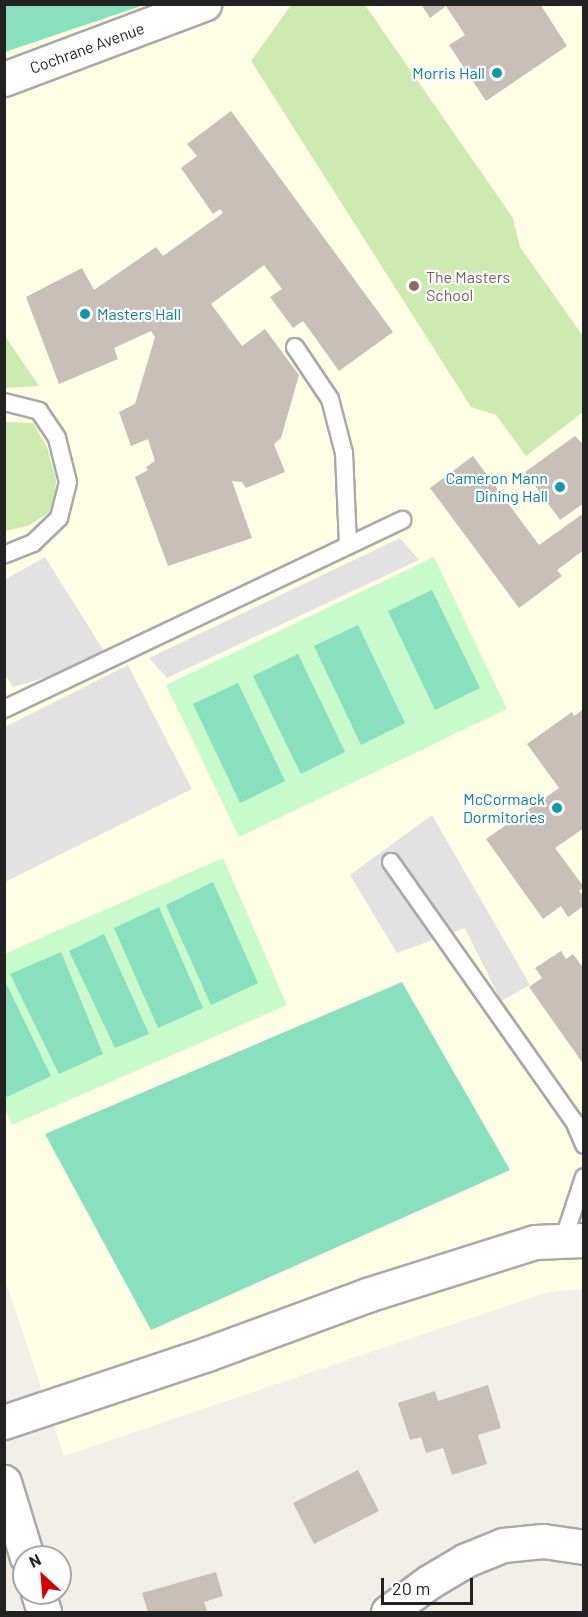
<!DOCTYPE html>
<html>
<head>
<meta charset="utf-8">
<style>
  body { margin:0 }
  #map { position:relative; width:588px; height:1617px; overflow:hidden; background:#f2efe9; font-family:Barlow,sans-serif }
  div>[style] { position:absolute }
  .education>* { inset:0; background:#ffffe5 }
  .grass>* { inset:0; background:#cdebb0 }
  .park>* { inset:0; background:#c8facc }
  .pitch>* { inset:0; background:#88e0be }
  .parking>* { inset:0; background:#e2e2e2 }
  .building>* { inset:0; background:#c7bfb8 }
  .roads { filter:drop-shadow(2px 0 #a9a9a9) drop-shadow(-2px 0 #a9a9a9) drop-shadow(0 2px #a9a9a9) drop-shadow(0 -2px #a9a9a9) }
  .service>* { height:16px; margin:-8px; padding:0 8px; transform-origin:8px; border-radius:8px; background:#fff }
  .minor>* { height:33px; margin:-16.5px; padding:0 16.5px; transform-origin:16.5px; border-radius:16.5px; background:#fff }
  .dots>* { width:16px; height:16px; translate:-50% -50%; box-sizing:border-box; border:3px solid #fff; border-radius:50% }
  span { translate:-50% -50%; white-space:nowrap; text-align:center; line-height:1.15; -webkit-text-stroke:4.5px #fff; paint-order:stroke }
  .street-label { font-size:16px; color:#222 }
  .culture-label { font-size:16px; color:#0d838f }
  .right { translate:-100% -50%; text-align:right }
  .left { translate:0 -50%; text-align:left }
  .education-label { font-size:16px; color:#785e54 }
  .frame { position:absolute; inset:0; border:6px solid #222; pointer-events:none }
  .north { position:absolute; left:12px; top:1545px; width:60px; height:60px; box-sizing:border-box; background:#fff; border:2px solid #a7a7a7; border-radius:50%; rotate:334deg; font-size:16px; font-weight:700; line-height:24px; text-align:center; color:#222 }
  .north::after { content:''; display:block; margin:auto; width:21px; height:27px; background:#d40000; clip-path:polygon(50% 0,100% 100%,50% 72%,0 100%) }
  .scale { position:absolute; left:381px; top:1578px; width:92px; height:27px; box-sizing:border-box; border:3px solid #222; border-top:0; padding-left:8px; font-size:18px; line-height:21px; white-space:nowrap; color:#222; -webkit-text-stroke:4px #fff; paint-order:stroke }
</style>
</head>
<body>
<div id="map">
  <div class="education">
    <i style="clip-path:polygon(4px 5px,584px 5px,583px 1289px,548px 1292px,64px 1456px,4px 1277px)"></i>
  </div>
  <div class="grass">
    <i style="clip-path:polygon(291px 5px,365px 5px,513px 218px,520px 247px,583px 336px,583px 412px,526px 456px,496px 415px,471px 407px,251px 61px)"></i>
    <i style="clip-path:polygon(5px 336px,39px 386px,5px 388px)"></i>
    <i style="clip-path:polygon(4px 422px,33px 423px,47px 447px,56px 479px,54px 509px,28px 526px,5px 531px)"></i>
  </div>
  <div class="park">
    <i style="clip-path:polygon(434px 557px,507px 709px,239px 837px,166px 685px)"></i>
    <i style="clip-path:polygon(223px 858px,287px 1005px,12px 1125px,4px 1107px,4px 954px)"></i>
  </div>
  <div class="pitch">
    <i style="clip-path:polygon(5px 4px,144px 4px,144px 5px,5px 52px)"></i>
    <i style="clip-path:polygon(432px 590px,480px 688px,435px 710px,388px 611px)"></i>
    <i style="clip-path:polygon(358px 625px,405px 723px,361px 745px,314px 646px)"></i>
    <i style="clip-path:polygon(298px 654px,345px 752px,301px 774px,253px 676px)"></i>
    <i style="clip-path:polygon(238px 683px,285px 781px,240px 803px,193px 704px)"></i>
    <i style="clip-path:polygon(213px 882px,258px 983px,211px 1005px,166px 905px)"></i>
    <i style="clip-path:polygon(159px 907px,203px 1008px,158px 1028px,114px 928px)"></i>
    <i style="clip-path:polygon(104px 934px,149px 1034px,115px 1048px,69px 951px)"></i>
    <i style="clip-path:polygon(61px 952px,103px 1054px,59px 1074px,10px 974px)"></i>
    <i style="clip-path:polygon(5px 981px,51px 1076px,7px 1097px,4px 1091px)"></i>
    <i style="clip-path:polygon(402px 982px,510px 1170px,151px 1330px,45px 1134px)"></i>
  </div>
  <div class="parking">
    <i style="clip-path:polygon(400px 538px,419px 560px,167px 678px,149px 658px)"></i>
    <i style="clip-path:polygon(45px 557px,109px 659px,13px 687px,5px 675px,4px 580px)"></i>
    <i style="clip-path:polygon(128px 665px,192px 789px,5px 882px,5px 727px)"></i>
    <i style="clip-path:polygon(432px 815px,530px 985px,501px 1001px,465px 928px,397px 953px,350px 875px)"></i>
  </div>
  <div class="building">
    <i style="clip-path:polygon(421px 4px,540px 4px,567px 46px,486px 101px,449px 45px,465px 35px,446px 6px,430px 18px)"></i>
    <i style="clip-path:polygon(231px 111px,393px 332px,339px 371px,303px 321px,293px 328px,270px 297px,282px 289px,264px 265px,211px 304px,242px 346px,265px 329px,299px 375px,281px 438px,274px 444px,285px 472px,246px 488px,242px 482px,232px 481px,252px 538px,168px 566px,135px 477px,148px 470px,146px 467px,155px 461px,148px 439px,131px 446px,119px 412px,135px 404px,155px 337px,151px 331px,114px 348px,118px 359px,59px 384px,26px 297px,82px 268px,94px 290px,156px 247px,163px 256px,223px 213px,220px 209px,213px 214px,181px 168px,197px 156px,187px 144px)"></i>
    <i style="clip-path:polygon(575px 436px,584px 445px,584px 503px,560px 520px,525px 472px)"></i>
    <i style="clip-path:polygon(473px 456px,539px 545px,584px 513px,584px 550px,557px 570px,562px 576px,519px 608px,430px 488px)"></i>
    <i style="clip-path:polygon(584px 709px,584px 828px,555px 848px,584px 887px,579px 891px,584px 897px,584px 906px,568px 917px,561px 906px,543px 919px,486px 839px,559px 788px,527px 744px,572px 712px,574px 716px)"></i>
    <i style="clip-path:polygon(561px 951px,566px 959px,573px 954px,584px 969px,584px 1065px,529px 987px,542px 978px,535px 968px)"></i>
    <i style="clip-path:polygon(488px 1385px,501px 1428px,478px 1435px,487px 1464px,452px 1475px,443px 1448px,426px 1453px,421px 1437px,410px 1440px,398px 1403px,435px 1391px,438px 1401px)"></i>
    <i style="clip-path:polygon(358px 1470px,379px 1511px,314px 1544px,293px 1503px)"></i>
    <i style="clip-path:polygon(216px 1572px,223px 1596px,204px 1602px,207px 1611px,148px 1612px,142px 1593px)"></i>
  </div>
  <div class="roads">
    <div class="service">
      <i style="left:295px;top:347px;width:63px;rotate:56.1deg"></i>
      <i style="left:330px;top:399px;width:56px;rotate:75.5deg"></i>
      <i style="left:344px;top:453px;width:93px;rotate:87.5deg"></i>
      <i style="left:4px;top:402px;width:36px;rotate:14deg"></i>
      <i style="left:39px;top:411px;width:32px;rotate:56deg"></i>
      <i style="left:57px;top:438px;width:45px;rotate:76deg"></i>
      <i style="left:68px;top:482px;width:37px;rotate:104deg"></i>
      <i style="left:59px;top:518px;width:36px;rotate:136deg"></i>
      <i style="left:33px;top:543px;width:31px;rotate:158deg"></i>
      <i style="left:4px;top:709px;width:441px;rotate:-25.4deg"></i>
      <i style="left:391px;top:862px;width:317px;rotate:54.8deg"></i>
      <i style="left:574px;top:1121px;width:26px;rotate:67deg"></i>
      <i style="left:563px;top:1241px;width:67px;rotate:-71.8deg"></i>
    </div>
    <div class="minor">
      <i style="left:4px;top:79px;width:214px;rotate:-20.6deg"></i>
      <i style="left:4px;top:1422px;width:214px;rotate:-18.5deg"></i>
      <i style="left:207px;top:1354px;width:171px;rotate:-20.2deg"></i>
      <i style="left:367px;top:1295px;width:176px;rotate:-17.5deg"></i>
      <i style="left:535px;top:1242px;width:49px;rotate:-2.3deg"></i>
      <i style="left:4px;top:1482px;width:78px;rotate:73deg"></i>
      <i style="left:38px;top:1593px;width:20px;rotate:72deg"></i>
      <i style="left:388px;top:1612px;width:51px;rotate:-36.2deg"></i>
      <i style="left:429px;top:1582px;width:43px;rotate:-30.7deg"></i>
      <i style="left:466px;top:1560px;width:40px;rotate:-22deg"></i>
      <i style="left:503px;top:1545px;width:40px;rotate:-5.7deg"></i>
      <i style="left:543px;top:1541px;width:41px;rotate:8.3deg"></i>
    </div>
  </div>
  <div class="dots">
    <i style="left:497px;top:73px;background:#0f9aa8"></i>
    <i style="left:414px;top:286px;background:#8d6e63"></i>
    <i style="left:85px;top:314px;background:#0f9aa8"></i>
    <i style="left:560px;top:487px;background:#0f9aa8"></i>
    <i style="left:557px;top:808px;background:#0f9aa8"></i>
  </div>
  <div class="street-label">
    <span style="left:87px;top:48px;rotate:-20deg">Cochrane Avenue</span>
  </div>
  <div class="culture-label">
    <span class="right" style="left:485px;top:73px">Morris Hall</span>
    <span class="left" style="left:97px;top:314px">Masters Hall</span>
    <span class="right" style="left:548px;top:487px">Cameron Mann<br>Dining Hall</span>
    <span class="right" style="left:545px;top:808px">McCormack<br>Dormitories</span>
  </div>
  <div class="education-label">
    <span class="left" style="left:426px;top:286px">The Masters<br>School</span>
  </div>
  <div class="frame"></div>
  <div class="north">N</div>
  <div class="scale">20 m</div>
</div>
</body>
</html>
